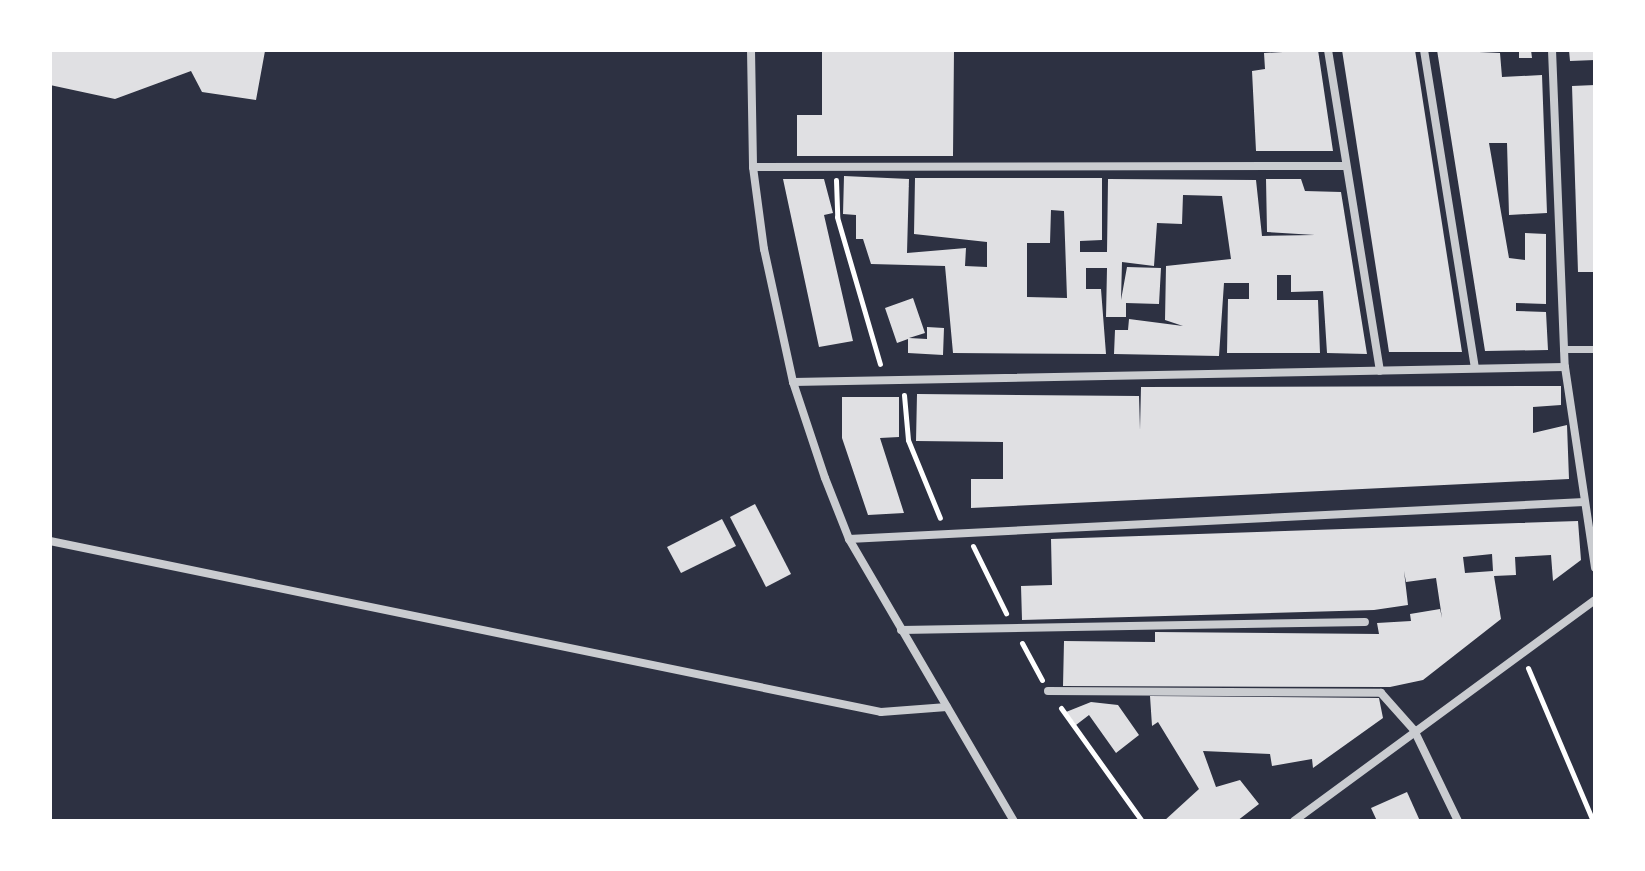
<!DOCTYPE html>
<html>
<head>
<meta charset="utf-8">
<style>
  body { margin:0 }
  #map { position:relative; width:1645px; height:871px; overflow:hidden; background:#2d3142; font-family:"Source Serif 4",serif }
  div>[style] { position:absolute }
  .building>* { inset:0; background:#e0e0e3 }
  .path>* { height:5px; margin:-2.5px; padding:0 2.5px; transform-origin:2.5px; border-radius:2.5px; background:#fff }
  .pedestrian>* { height:7px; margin:-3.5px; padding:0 3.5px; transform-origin:3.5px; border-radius:3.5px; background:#caccd0 }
  .minor>* { height:8px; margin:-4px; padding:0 4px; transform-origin:4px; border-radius:4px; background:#caccd0 }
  span { translate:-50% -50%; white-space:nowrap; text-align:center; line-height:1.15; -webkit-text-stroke:6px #fff; paint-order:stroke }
  .frame { position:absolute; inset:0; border:52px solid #fff; pointer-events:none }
</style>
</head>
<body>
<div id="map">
  <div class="building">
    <i style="clip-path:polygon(50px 50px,262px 50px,265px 51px,256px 100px,202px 92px,191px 71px,115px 99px,50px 85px)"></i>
    <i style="clip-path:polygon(822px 50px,954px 50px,953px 156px,797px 156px,797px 115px,822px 115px)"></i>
    <i style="clip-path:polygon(1318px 50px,1333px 151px,1256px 151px,1252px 71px,1265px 69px,1264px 53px)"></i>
    <i style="clip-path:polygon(1342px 50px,1415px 50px,1462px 352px,1389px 352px)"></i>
    <i style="clip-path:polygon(1437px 50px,1500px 53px,1502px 77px,1542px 75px,1547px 213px,1509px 215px,1507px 143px,1489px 143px,1509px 258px,1525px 260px,1525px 233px,1546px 234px,1546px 304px,1516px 303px,1516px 311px,1546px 312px,1548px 350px,1485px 351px)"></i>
    <i style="clip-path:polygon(1519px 50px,1531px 50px,1532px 58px,1519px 58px)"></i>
    <i style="clip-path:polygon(1569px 50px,1595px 50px,1595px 60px,1570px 61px)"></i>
    <i style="clip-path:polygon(1595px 85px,1595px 272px,1578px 272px,1572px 86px)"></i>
    <i style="clip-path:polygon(evenodd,844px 176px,909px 179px,907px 253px,966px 248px,965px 266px,987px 267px,987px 242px,914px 234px,915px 178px,1102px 178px,1102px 240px,1080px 241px,1080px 252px,1107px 252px,1108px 179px,1256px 180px,1262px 236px,1315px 235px,1267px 232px,1266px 179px,1301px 179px,1305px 191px,1341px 192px,1367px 354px,1327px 353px,1323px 291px,1291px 292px,1291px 275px,1277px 275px,1277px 300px,1318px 300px,1320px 353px,1227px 353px,1228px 299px,1249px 299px,1249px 283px,1224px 283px,1219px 356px,1114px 354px,1115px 330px,1128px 330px,1129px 319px,1183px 326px,1165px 320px,1166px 266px,1231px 259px,1222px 196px,1183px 195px,1182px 224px,1157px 223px,1154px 266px,1122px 262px,1121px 300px,1127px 267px,1161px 268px,1159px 304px,1126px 303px,1126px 317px,1106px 317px,1107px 268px,1086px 268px,1086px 289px,1101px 289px,1106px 354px,953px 353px,945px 266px,871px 264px,863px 239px,856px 239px,856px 215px,843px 214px,844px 176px,1051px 210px,1064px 211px,1067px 298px,1027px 297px,1027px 243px,1050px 243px,1051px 210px)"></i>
    <i style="clip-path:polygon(783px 179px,824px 179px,833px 213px,824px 215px,853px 341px,819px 347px)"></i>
    <i style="clip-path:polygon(913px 298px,925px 333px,909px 338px,927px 339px,927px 327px,944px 328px,943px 355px,908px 353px,908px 339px,897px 343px,885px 308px)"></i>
    <i style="clip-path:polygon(1561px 386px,1561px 405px,1533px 407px,1533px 433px,1567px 425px,1569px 479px,971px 508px,971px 479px,1003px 479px,1003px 442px,916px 441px,917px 394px,1139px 396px,1140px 430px,1141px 387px)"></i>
    <i style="clip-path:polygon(842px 397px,899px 397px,899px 437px,880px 438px,904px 513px,868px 515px,842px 438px)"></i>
    <i style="clip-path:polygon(755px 504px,791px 574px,766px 587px,730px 517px)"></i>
    <i style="clip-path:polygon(722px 519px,736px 546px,681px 573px,667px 547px)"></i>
    <i style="clip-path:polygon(evenodd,1578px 521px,1581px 560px,1553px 581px,1551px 555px,1515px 557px,1516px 575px,1494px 576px,1501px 619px,1423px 680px,1390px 687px,1063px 686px,1064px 641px,1155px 642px,1155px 632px,1379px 634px,1377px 623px,1411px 621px,1410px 614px,1440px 609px,1442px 618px,1436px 578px,1406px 582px,1404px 571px,1408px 605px,1374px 610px,1022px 620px,1021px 586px,1052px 585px,1051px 539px,1578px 521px,1492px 554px,1493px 571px,1465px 573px,1463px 557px,1492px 554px)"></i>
    <i style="clip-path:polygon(1150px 696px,1379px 698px,1383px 718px,1313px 768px,1312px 759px,1272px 766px,1270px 754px,1203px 751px,1216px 787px,1240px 780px,1259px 804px,1237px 821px,1164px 821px,1199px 789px,1158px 722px,1152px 726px)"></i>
    <i style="clip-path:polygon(1091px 702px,1118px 705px,1139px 735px,1116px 753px,1089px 715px,1076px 725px,1066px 712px)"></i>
    <i style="clip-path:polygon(1407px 792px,1420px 821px,1377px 821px,1371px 808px)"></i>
  </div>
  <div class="path">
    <i style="left:836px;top:180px;width:37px;rotate:88deg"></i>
    <i style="left:837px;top:217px;width:153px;rotate:73.7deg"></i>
    <i style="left:904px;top:395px;width:45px;rotate:84.9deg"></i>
    <i style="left:908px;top:440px;width:84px;rotate:67.7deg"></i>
    <i style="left:973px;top:546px;width:75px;rotate:63.8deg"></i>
    <i style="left:1022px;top:643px;width:42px;rotate:61.6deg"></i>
    <i style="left:1528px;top:668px;width:166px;rotate:67deg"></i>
    <i style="left:1061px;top:708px;width:139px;rotate:54.4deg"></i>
  </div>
  <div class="pedestrian">
    <i style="left:1563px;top:349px;width:32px"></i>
  </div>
  <div class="minor">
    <i style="left:751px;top:50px;width:117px;rotate:89deg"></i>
    <i style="left:753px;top:167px;width:83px;rotate:82.4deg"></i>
    <i style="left:764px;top:249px;width:136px;rotate:77.7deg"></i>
    <i style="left:793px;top:382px;width:101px;rotate:71.6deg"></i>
    <i style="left:825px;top:478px;width:66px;rotate:68.5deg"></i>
    <i style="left:849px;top:539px;width:327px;rotate:59.7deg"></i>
    <i style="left:1328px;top:50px;width:325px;rotate:80.8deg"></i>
    <i style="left:1424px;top:50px;width:322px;rotate:80.9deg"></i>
    <i style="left:1552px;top:50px;width:317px;rotate:87.7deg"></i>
    <i style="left:1565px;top:367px;width:203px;rotate:81.5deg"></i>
    <i style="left:753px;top:167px;width:593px;rotate:-0.1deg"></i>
    <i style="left:793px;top:382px;width:772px;rotate:-1.11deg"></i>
    <i style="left:849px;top:539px;width:736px;rotate:-2.88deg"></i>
    <i style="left:50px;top:541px;width:848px;rotate:11.63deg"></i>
    <i style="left:881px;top:712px;width:66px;rotate:-4.3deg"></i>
    <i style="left:901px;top:630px;width:464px;rotate:-1deg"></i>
    <i style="left:1048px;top:691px;width:333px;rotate:0.3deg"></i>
    <i style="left:1381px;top:693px;width:50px;rotate:48.3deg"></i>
    <i style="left:1414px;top:730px;width:101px;rotate:64.2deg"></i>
    <i style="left:1294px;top:821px;width:373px;rotate:-36.3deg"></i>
  </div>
  <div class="frame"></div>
</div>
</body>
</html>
